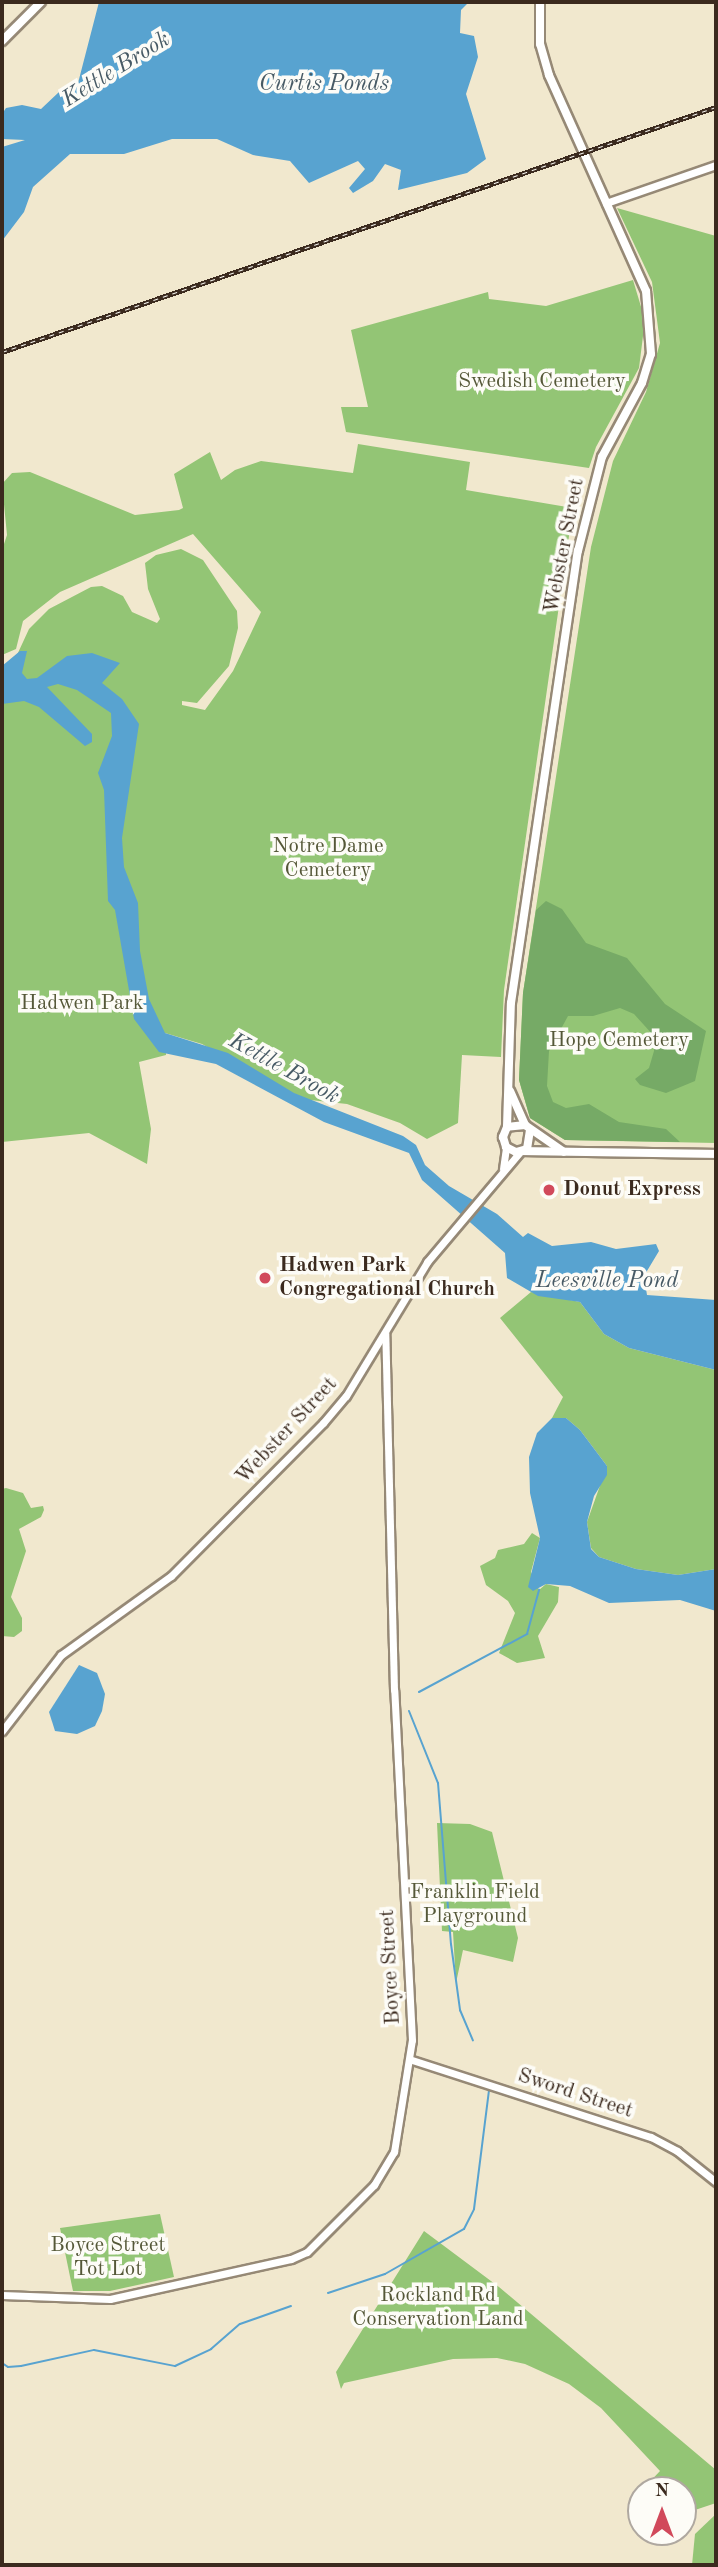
<!DOCTYPE html>
<html>
<head>
<meta charset="utf-8">
<style>
  body { margin:0 }
  #map { position:relative; width:718px; height:2567px; overflow:hidden; background:#f1e8ce; font-family:"Old Standard TT",serif }
  div>[style] { position:absolute }
  .green>* { inset:0; background:#93c575 }
  .forest>* { inset:0; background:#76aa66 }
  .water>* { inset:0; background:#58a3d0 }
  .stream>* { height:2px; margin:-1px; padding:0 1px; transform-origin:1px; border-radius:1px; background:#58a3d0 }
  .roads { filter:drop-shadow(2px 0 #968976) drop-shadow(-2px 0 #968976) drop-shadow(0 2px #968976) drop-shadow(0 -2px #968976) }
  .tertiary>* { height:7px; margin:-3.5px; padding:0 3.5px; transform-origin:3.5px; border-radius:3.5px; background:#fff }
  .secondary>* { height:8px; margin:-4px; padding:0 4px; transform-origin:4px; border-radius:4px; background:#fff }
  .rail>* { height:4.5px; margin-top:-2.25px; transform-origin:0; background:repeating-linear-gradient(90deg,#fdfcf7 0 5px,#3b2a1e 0 10px); box-sizing:border-box; border-block:2px solid #3b2a1e }
  .dots>* { width:19px; height:19px; translate:-50% -50%; box-sizing:border-box; border:4px solid #fdfcf7; border-radius:50% }
  span { translate:-50% -50%; white-space:nowrap; text-align:center; line-height:1.15; -webkit-text-stroke:7px #fdfcf7; paint-order:stroke }
  .park-label { font-size:21px; color:#555838 }
  .street-label { font-size:21px; color:#3b2a1e }
  .poi-label { font-size:21px; color:#3b2a1e; font-weight:700 }
  .left { translate:0 -50%; text-align:left }
  .water-label { font-size:23px; color:#475a65; font-style:italic }
  .frame { position:absolute; inset:0; border:4px solid #3b2a1e; pointer-events:none }
  .north { position:absolute; left:627px; top:2476px; width:70px; height:70px; box-sizing:border-box; background:#fdfcf7; border:2px solid #afa8a0; border-radius:50%; rotate:0deg; font-size:19px; font-weight:700; line-height:28px; text-align:center; color:#3b2a1e }
  .north::after { content:''; display:block; margin:auto; width:24px; height:32px; background:#d1495b; clip-path:polygon(50% 0,100% 100%,50% 72%,0 100%) }
</style>
</head>
<body>
<div id="map">
  <div class="green">
    <i style="clip-path:polygon(617px 208px,716px 236px,716px 1143px,565px 1140px,530px 1118px,519px 1080px,523px 993px,591px 547px,613px 461px,646px 392px,660px 343px,652px 282px)"></i>
    <i style="clip-path:polygon(633px 280px,645px 320px,639px 368px,596px 447px,589px 468px,346px 432px,341px 407px,368px 407px,351px 330px,488px 292px,489px 299px,546px 306px)"></i>
    <i style="clip-path:polygon(358px 444px,470px 462px,466px 490px,573px 508px,504px 990px,501px 1057px,462px 1055px,458px 1123px,427px 1139px,400px 1123px,347px 1104px,301px 1099px,202px 1044px,165px 1033px,166px 1055px,139px 1062px,151px 1129px,147px 1164px,89px 1133px,2px 1142px,2px 668px,17px 655px,29px 629px,49px 609px,91px 587px,102px 586px,123px 596px,132px 612px,157px 623px,160px 619px,148px 589px,145px 563px,156px 555px,181px 549px,203px 560px,237px 611px,238px 628px,229px 666px,197px 703px,182px 701px,182px 705px,205px 710px,233px 671px,261px 612px,193px 534px,60px 592px,23px 621px,16px 649px,2px 655px,2px 550px,7px 535px,2px 484px,12px 473px,30px 472px,135px 515px,179px 510px,183px 508px,174px 474px,210px 452px,221px 480px,235px 470px,261px 461px,353px 473px)"></i>
    <i style="clip-path:polygon(531px 1292px,580px 1302px,604px 1334px,629px 1348px,716px 1370px,716px 1569px,678px 1575px,636px 1569px,599px 1557px,591px 1548px,587px 1522px,607px 1466px,580px 1430px,566px 1418px,552px 1418px,563px 1397px,500px 1318px)"></i>
    <i style="clip-path:polygon(6px 1488px,23px 1493px,31px 1508px,43px 1506px,44px 1510px,41px 1517px,19px 1529px,26px 1551px,11px 1597px,22px 1618px,22px 1631px,14px 1637px,2px 1636px,2px 1489px)"></i>
    <i style="clip-path:polygon(532px 1533px,540px 1538px,531px 1572px,539px 1590px,546px 1584px,559px 1587px,558px 1602px,538px 1636px,545px 1658px,517px 1663px,499px 1653px,515px 1613px,508px 1601px,486px 1585px,480px 1566px,495px 1558px,498px 1550px,524px 1544px)"></i>
    <i style="clip-path:polygon(437px 1823px,470px 1824px,492px 1832px,518px 1938px,513px 1962px,463px 1950px,456px 1983px,453px 1932px,442px 1931px)"></i>
    <i style="clip-path:polygon(160px 2214px,174px 2277px,110px 2291px,73px 2291px,60px 2228px)"></i>
    <i style="clip-path:polygon(424px 2231px,499px 2287px,716px 2470px,716px 2503px,683px 2514px,683px 2490px,642px 2490px,660px 2471px,601px 2408px,569px 2384px,525px 2364px,497px 2358px,453px 2359px,344px 2383px,341px 2389px,336px 2372px)"></i>
    <i style="clip-path:polygon(716px 2514px,716px 2565px,692px 2565px,695px 2534px)"></i>
  </div>
  <div class="forest">
    <i style="clip-path:polygon(546px 901px,562px 909px,586px 943px,627px 958px,665px 1004px,706px 1031px,695px 1081px,666px 1093px,640px 1085px,635px 1079px,649px 1068px,654px 1051px,653px 1035px,634px 1014px,620px 1008px,593px 1016px,568px 1016px,549px 1051px,547px 1086px,553px 1102px,566px 1108px,589px 1104px,619px 1122px,666px 1129px,680px 1142px,565px 1140px,530px 1118px,519px 1080px,523px 993px,536px 910px)"></i>
  </div>
  <div class="water">
    <i style="clip-path:polygon(99px 2px,469px 2px,461px 10px,460px 33px,474px 36px,478px 57px,466px 94px,486px 159px,467px 173px,398px 190px,401px 170px,385px 164px,373px 181px,353px 193px,349px 188px,365px 169px,358px 161px,309px 183px,290px 161px,253px 155px,217px 139px,172px 139px,124px 154px,70px 154px,33px 187px,24px 212px,2px 241px,2px 147px,25px 140px,2px 139px,2px 114px,6px 108px,22px 105px,41px 109px,59px 92px,77px 87px)"></i>
    <i style="clip-path:polygon(20px 651px,27px 651px,22px 673px,27px 679px,37px 678px,67px 656px,92px 653px,120px 663px,102px 683px,122px 699px,139px 724px,122px 838px,124px 867px,138px 903px,140px 951px,149px 999px,165px 1033px,228px 1053px,294px 1093px,403px 1136px,416px 1145px,425px 1165px,449px 1186px,497px 1214px,523px 1237px,528px 1233px,552px 1246px,591px 1242px,616px 1249px,656px 1244px,659px 1251px,644px 1276px,647px 1295px,716px 1300px,716px 1370px,629px 1348px,604px 1334px,580px 1302px,538px 1296px,507px 1278px,505px 1253px,422px 1180px,409px 1153px,324px 1122px,216px 1064px,159px 1052px,134px 1019px,115px 910px,108px 901px,104px 790px,98px 773px,112px 736px,111px 713px,77px 690px,58px 684px,47px 687px,92px 734px,92px 742px,85px 746px,39px 707px,24px 701px,2px 704px,2px 666px)"></i>
    <i style="clip-path:polygon(552px 1418px,566px 1418px,580px 1430px,607px 1466px,607px 1475px,594px 1496px,587px 1522px,591px 1549px,599px 1557px,636px 1569px,678px 1575px,716px 1569px,716px 1611px,680px 1600px,609px 1603px,570px 1586px,546px 1584px,533px 1591px,528px 1587px,540px 1538px,530px 1493px,529px 1457px,537px 1433px)"></i>
    <i style="clip-path:polygon(79px 1665px,97px 1673px,105px 1694px,102px 1711px,95px 1726px,77px 1734px,55px 1731px,49px 1712px)"></i>
  </div>
  <div class="stream">
    <i style="left:419px;top:1692px;width:123px;rotate:-28.2deg"></i>
    <i style="left:527px;top:1634px;width:46px;rotate:-74.7deg"></i>
    <i style="left:409px;top:1711px;width:78px;rotate:68.1deg"></i>
    <i style="left:438px;top:1783px;width:162px;rotate:85.4deg"></i>
    <i style="left:451px;top:1944px;width:67px;rotate:82.2deg"></i>
    <i style="left:460px;top:2010px;width:33px;rotate:67deg"></i>
    <i style="left:328px;top:2293px;width:60px;rotate:-18.4deg"></i>
    <i style="left:385px;top:2274px;width:91px;rotate:-29.7deg"></i>
    <i style="left:464px;top:2229px;width:22px;rotate:-63deg"></i>
    <i style="left:474px;top:2209px;width:119px;rotate:-82.8deg"></i>
    <i style="left:2px;top:2363px;width:7px;rotate:34deg"></i>
    <i style="left:8px;top:2367px;width:13px;rotate:-4deg"></i>
    <i style="left:21px;top:2366px;width:75px;rotate:-12.4deg"></i>
    <i style="left:94px;top:2350px;width:83px;rotate:11.2deg"></i>
    <i style="left:175px;top:2366px;width:40px;rotate:-25deg"></i>
    <i style="left:211px;top:2349px;width:38px;rotate:-41deg"></i>
    <i style="left:240px;top:2324px;width:54px;rotate:-19.4deg"></i>
  </div>
  <div class="roads">
    <div class="tertiary">
      <i style="left:606px;top:203px;width:116px;rotate:-19.1deg"></i>
      <i style="left:503px;top:1169px;width:22px;rotate:-82deg"></i>
      <i style="left:2px;top:1731px;width:96px;rotate:-52.2deg"></i>
      <i style="left:61px;top:1655px;width:135px;rotate:-35.7deg"></i>
      <i style="left:171px;top:1576px;width:216px;rotate:-45.2deg"></i>
      <i style="left:323px;top:1423px;width:35px;rotate:-50deg"></i>
      <i style="left:346px;top:1396px;width:157px;rotate:-58.8deg"></i>
      <i style="left:427px;top:1262px;width:144px;rotate:-49.8deg"></i>
      <i style="left:412px;top:2060px;width:251px;rotate:17.9deg"></i>
      <i style="left:651px;top:2137px;width:30px;rotate:28deg"></i>
      <i style="left:677px;top:2151px;width:50px;rotate:38.5deg"></i>
      <i style="left:2px;top:2295px;width:108px;rotate:2.1deg"></i>
      <i style="left:110px;top:2299px;width:185px;rotate:-12.5deg"></i>
      <i style="left:291px;top:2259px;width:17px;rotate:-24deg"></i>
      <i style="left:307px;top:2252px;width:95px;rotate:-45deg"></i>
      <i style="left:374px;top:2185px;width:39px;rotate:-59deg"></i>
      <i style="left:394px;top:2152px;width:113px;rotate:-80.9deg"></i>
      <i style="left:412px;top:2040px;width:350px;rotate:-92.9deg"></i>
      <i style="left:394px;top:1690px;width:356px;rotate:-91.4deg"></i>
    </div>
    <div class="secondary">
      <i style="left:2px;top:41px;width:55px;rotate:-45deg"></i>
      <i style="left:510px;top:1091px;width:37px;rotate:66deg"></i>
      <i style="left:525px;top:1125px;width:47px;rotate:34.7deg"></i>
      <i style="left:525px;top:1125px;width:18px;rotate:174deg"></i>
      <i style="left:507px;top:1127px;width:11px;rotate:112deg"></i>
      <i style="left:503px;top:1137px;width:10px;rotate:73deg"></i>
      <i style="left:506px;top:1147px;width:11px;rotate:27deg"></i>
      <i style="left:516px;top:1152px;width:11px;rotate:-15deg"></i>
      <i style="left:527px;top:1149px;width:19px;rotate:-81deg"></i>
      <i style="left:507px;top:1127px;width:124px;rotate:-88.2deg"></i>
      <i style="left:511px;top:1003px;width:457px;rotate:-81.6deg"></i>
      <i style="left:578px;top:551px;width:97px;rotate:-75.7deg"></i>
      <i style="left:602px;top:457px;width:84px;rotate:-61.6deg"></i>
      <i style="left:642px;top:383px;width:30px;rotate:-73deg"></i>
      <i style="left:651px;top:354px;width:63px;rotate:-94.5deg"></i>
      <i style="left:646px;top:291px;width:237px;rotate:-114.2deg"></i>
      <i style="left:549px;top:75px;width:32px;rotate:-106deg"></i>
      <i style="left:540px;top:44px;width:42px;rotate:-90deg"></i>
      <i style="left:523px;top:1151px;width:193px;rotate:0.9deg"></i>
    </div>
  </div>
  <div class="rail">
    <i style="left:2px;top:352px;width:755px;rotate:-18.94deg"></i>
  </div>
  <div class="dots">
    <i style="left:549px;top:1190px;background:#d1495b"></i>
    <i style="left:265px;top:1278px;background:#d1495b"></i>
  </div>
  <div class="park-label">
    <span style="left:542px;top:382px">Swedish Cemetery</span>
    <span style="left:328px;top:859px">Notre Dame<br>Cemetery</span>
    <span style="left:82px;top:1004px">Hadwen Park</span>
    <span style="left:619px;top:1041px">Hope Cemetery</span>
    <span style="left:475px;top:1905px">Franklin Field<br>Playground</span>
    <span style="left:108px;top:2258px">Boyce Street<br>Tot Lot</span>
    <span style="left:438px;top:2308px">Rockland Rd<br>Conservation Land</span>
  </div>
  <div class="street-label">
    <span style="left:565px;top:546px;rotate:-79deg">Webster Street</span>
    <span style="left:287px;top:1431px;rotate:-47deg">Webster Street</span>
    <span style="left:391px;top:1967px;rotate:-93deg">Boyce Street</span>
    <span style="left:575px;top:2094px;rotate:18deg">Sword Street</span>
  </div>
  <div class="poi-label">
    <span class="left" style="left:563px;top:1190px">Donut Express</span>
    <span class="left" style="left:279px;top:1278px">Hadwen Park<br>Congregational Church</span>
  </div>
  <div class="water-label">
    <span style="left:116px;top:70px;rotate:-32deg">Kettle Brook</span>
    <span style="left:324px;top:84px">Curtis Ponds</span>
    <span style="left:284px;top:1069px;rotate:29deg">Kettle Brook</span>
    <span style="left:607px;top:1281px">Leesville Pond</span>
  </div>
  <div class="frame"></div>
  <div class="north">N</div>
</div>
</body>
</html>
